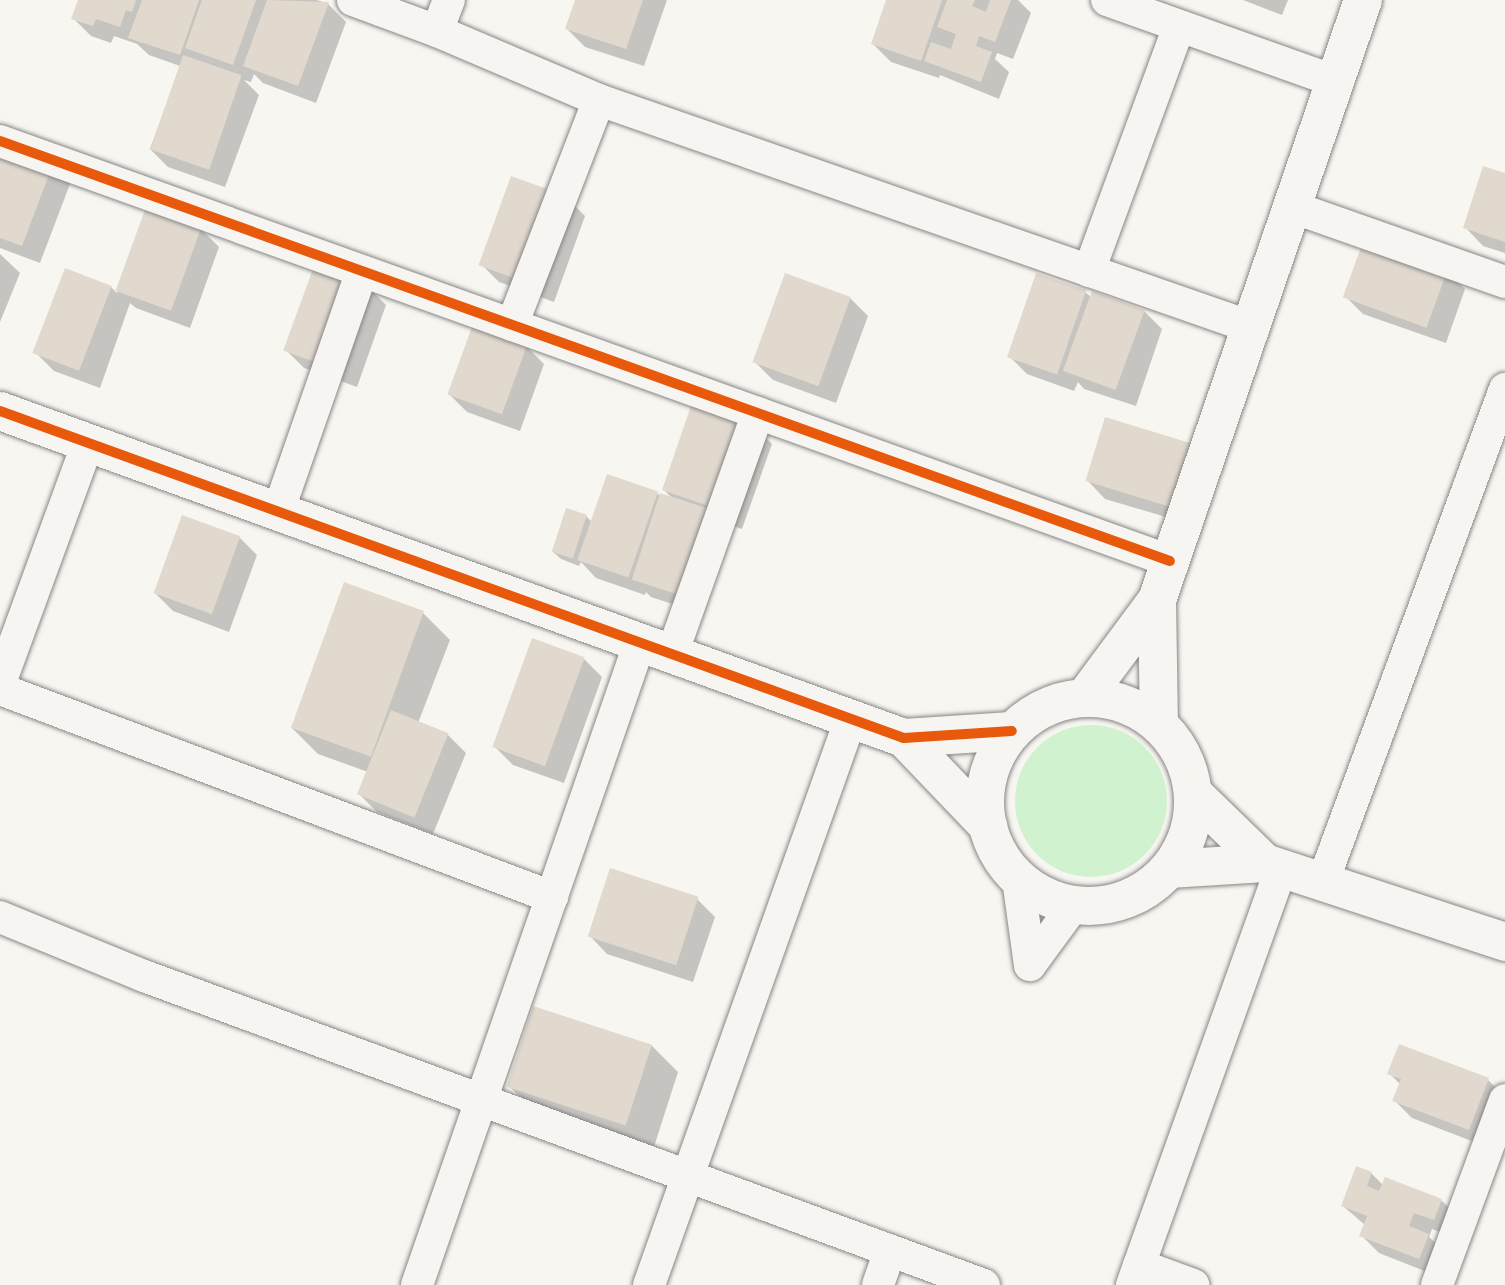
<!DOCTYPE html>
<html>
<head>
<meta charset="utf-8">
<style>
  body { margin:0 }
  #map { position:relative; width:1505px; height:1285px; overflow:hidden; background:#f8f6f0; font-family:Sriracha,sans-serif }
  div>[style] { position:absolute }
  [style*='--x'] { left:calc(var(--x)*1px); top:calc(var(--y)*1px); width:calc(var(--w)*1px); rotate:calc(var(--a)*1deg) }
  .green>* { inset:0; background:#d1f2cf }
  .round { border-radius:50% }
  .shadow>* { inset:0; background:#0003 }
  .building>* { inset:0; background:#e1d9ce; transform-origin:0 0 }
  .roads { filter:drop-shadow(0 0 2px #878688) drop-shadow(0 0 2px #878688) }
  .minor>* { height:32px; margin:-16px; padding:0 16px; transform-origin:16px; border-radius:16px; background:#f6f5f1 }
  .tertiary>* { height:38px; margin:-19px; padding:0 19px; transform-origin:19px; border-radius:19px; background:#f6f5f1 }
  .tertiary>.ring { margin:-19px; padding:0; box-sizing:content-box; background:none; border:38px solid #f6f5f1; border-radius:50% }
  .cycleway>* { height:10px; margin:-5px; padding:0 5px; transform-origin:5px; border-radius:5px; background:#e8590c }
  span { translate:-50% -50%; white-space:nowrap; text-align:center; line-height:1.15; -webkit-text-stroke:6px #fbf7ec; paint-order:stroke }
</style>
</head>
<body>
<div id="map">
  <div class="green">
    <div class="round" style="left:1015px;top:725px;width:152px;height:152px"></div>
  </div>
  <div class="shadow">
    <div style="clip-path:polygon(80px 0,317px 0,328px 4px,346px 22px,316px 103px,263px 83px,254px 74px,251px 82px,244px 80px,259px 95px,225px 187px,168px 167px,150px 149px,180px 66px,149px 55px,137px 44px,114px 36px,111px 43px,91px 36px,73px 18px)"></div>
    <div style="clip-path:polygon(577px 0,667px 0,644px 66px,585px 47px,567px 29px)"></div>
    <div style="clip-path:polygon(888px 0,1018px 0,1031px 13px,1013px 59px,997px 53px,995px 59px,1009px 72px,999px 99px,940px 75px,939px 78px,891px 62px,873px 44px)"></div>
    <div style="clip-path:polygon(1243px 0,1288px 0,1282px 15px)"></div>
    <div style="clip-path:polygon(0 146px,52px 166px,70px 184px,40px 263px,0 248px)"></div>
    <div style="clip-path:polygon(1505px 175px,1505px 253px,1483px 246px,1465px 227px)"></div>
    <div style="clip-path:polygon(567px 198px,585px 216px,554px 302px,499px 282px,481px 264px)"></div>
    <div style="clip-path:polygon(147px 209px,201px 229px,219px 247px,190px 328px,136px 308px,130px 303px,100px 388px,54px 371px,36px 353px,111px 287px,117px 293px)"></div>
    <div style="clip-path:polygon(0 254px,20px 273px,0 322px)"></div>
    <div style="clip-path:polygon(1447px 271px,1465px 289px,1446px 343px,1363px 314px,1345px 296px)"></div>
    <div style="clip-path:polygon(1037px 275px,1085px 292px,1091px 297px,1144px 311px,1162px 329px,1136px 406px,1084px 389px,1078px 382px,1074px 391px,1027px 374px,1009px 356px)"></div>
    <div style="clip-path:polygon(368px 287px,386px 305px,357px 387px,304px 368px,286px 350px)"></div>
    <div style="clip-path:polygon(850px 298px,868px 316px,836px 403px,773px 380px,755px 362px)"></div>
    <div style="clip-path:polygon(526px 346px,544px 364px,520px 431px,467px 412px,449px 394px)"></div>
    <div style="clip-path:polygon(1106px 419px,1193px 525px,1105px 499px,1087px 480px)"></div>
    <div style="clip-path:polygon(754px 426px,772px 444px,742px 529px,722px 522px,703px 614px,651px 597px,646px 592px,645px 595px,596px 578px,581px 562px,579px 566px,561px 559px,552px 551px,586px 516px,592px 522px,657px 494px,673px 499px,663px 489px)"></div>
    <div style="clip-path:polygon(239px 537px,257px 555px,229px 632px,173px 611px,155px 593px)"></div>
    <div style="clip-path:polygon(423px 613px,450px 640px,418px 723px,448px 735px,466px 753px,433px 834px,377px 812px,359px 794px,368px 772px,318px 754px,291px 727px)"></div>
    <div style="clip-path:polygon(584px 659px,602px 677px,564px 783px,513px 765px,495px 747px)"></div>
    <div style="clip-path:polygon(697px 899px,715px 917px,693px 982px,607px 954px,589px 935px)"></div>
    <div style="clip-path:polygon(651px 1045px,678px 1072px,653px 1150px,536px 1113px,509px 1086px)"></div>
    <div style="clip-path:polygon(1389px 1073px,1488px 1080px,1505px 1097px,1487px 1147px,1412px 1118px,1394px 1100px,1400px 1084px)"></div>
    <div style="clip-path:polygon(1371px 1173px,1383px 1185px,1441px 1200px,1460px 1218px,1453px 1237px,1432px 1229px,1429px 1237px,1446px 1253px,1437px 1276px,1379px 1253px,1361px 1235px,1365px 1225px,1343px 1206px)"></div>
  </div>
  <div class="building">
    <div style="clip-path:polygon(78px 0,136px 0,132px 12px,126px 10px,120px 27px,96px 19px,93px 26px,71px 19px)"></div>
    <div style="clip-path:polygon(142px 0,199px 0,180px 55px,128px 38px)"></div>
    <div style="clip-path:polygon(202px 0,256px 0,233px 65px,185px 48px)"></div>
    <div style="clip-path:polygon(267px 0,329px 2px,298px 86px,243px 66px)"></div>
    <div style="clip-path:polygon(575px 0,643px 0,626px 49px,565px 29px)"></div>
    <div style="clip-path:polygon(886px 0,942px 0,921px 61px,871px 44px)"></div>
    <div style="clip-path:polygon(947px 0,975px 0,972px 6px,986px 12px,990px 0,1011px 0,995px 42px,979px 36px,976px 46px,992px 52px,981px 82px,924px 61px,931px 42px,951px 49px,956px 34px,937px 27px)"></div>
    <div style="left:183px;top:55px;width:62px;height:100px;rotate:19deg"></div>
    <div style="clip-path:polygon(0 144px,53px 164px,22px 246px,0 238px)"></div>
    <div style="clip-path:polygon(1483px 166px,1505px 173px,1505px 242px,1463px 228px)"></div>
    <div style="left:511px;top:176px;width:61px;height:95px;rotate:20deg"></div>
    <div style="left:146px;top:207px;width:59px;height:89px;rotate:20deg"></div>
    <div style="left:1364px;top:239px;width:89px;height:62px;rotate:20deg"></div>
    <div style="left:314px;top:266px;width:59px;height:90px;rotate:20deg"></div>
    <div style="left:65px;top:268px;width:50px;height:91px;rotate:21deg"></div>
    <div style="left:785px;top:273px;width:70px;height:95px;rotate:20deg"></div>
    <div style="left:1036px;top:273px;width:53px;height:89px;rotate:19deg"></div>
    <div style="left:1092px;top:291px;width:56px;height:85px;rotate:20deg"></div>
    <div style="left:473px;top:324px;width:58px;height:75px;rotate:20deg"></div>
    <div style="left:692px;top:403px;width:67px;height:92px;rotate:19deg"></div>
    <div style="left:1105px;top:417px;width:94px;height:67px;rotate:17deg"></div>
    <div style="left:607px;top:474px;width:54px;height:91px;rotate:19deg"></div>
    <div style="left:660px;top:493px;width:57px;height:91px;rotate:18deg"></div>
    <div style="left:566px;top:508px;width:22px;height:46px;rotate:18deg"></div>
    <div style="left:182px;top:515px;width:62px;height:83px;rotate:20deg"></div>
    <div style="left:344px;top:582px;width:85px;height:155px;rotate:20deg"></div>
    <div style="left:532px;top:638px;width:56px;height:116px;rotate:20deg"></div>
    <div style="left:391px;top:710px;width:62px;height:91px;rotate:22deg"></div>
    <div style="left:610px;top:868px;width:93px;height:72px;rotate:18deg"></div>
    <div style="left:533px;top:1006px;width:125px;height:85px;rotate:18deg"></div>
    <div style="clip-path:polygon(1399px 1044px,1489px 1078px,1469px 1130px,1392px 1101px,1401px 1079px,1387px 1074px)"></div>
    <div style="clip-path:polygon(1356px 1166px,1372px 1172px,1367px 1186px,1379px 1191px,1385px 1177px,1442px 1199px,1434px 1220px,1414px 1213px,1409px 1226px,1429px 1234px,1419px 1259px,1359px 1236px,1367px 1216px,1341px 1206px)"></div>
  </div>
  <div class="roads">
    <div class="minor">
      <div style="--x:353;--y:0;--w:90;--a:20.3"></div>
      <div style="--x:437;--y:31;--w:176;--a:23.1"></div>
      <div style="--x:599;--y:100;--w:690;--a:19.2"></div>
      <div style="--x:1107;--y:0;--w:242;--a:19.6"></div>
      <div style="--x:437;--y:31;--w:33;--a:-69"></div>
      <div style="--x:0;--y:141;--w:1243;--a:19.75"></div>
      <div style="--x:1292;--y:207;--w:226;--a:19.4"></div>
      <div style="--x:1089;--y:271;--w:261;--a:-69.8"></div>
      <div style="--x:512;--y:325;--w:241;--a:-68.9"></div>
      <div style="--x:278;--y:512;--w:255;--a:-70.8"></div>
      <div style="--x:672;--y:654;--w:256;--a:-70.4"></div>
      <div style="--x:0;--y:683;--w:257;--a:-69.9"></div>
      <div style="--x:0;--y:689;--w:590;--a:20.65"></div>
      <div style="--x:1018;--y:879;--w:87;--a:82.1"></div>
      <div style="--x:1322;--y:884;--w:528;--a:-69.71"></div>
      <div style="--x:0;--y:917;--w:156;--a:22.3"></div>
      <div style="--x:144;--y:976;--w:895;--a:20.2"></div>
      <div style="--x:1030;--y:965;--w:74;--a:-53.7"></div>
      <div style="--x:1139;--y:1265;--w:58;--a:20.3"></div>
      <div style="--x:417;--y:1285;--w:681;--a:-70.87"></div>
      <div style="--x:649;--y:1285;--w:602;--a:-70.39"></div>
      <div style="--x:878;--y:1285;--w:36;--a:-71"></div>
      <div style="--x:1132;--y:1285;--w:442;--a:-70.3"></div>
      <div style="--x:1437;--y:1285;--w:197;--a:-69.8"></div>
    </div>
    <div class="tertiary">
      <div style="--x:0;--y:411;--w:961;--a:19.89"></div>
      <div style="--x:904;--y:738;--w:108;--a:-3.7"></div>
      <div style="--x:1157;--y:600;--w:123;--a:89.1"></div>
      <div style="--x:1085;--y:697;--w:121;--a:-53.4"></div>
      <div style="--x:1157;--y:600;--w:634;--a:-71.05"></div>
      <div class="ring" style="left:985px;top:698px;width:170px;height:170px"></div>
      <div style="--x:904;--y:738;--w:122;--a:46.3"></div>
      <div style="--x:1194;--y:794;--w:99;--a:44.2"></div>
      <div style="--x:1265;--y:863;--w:253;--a:18.2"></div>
      <div style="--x:1169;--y:869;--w:96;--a:-3.6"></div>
    </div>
  </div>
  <div class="cycleway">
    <div style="--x:0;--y:141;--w:1243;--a:19.75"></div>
    <div style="--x:0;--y:411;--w:961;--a:19.89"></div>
    <div style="--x:904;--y:738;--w:108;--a:-3.7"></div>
  </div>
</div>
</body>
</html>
